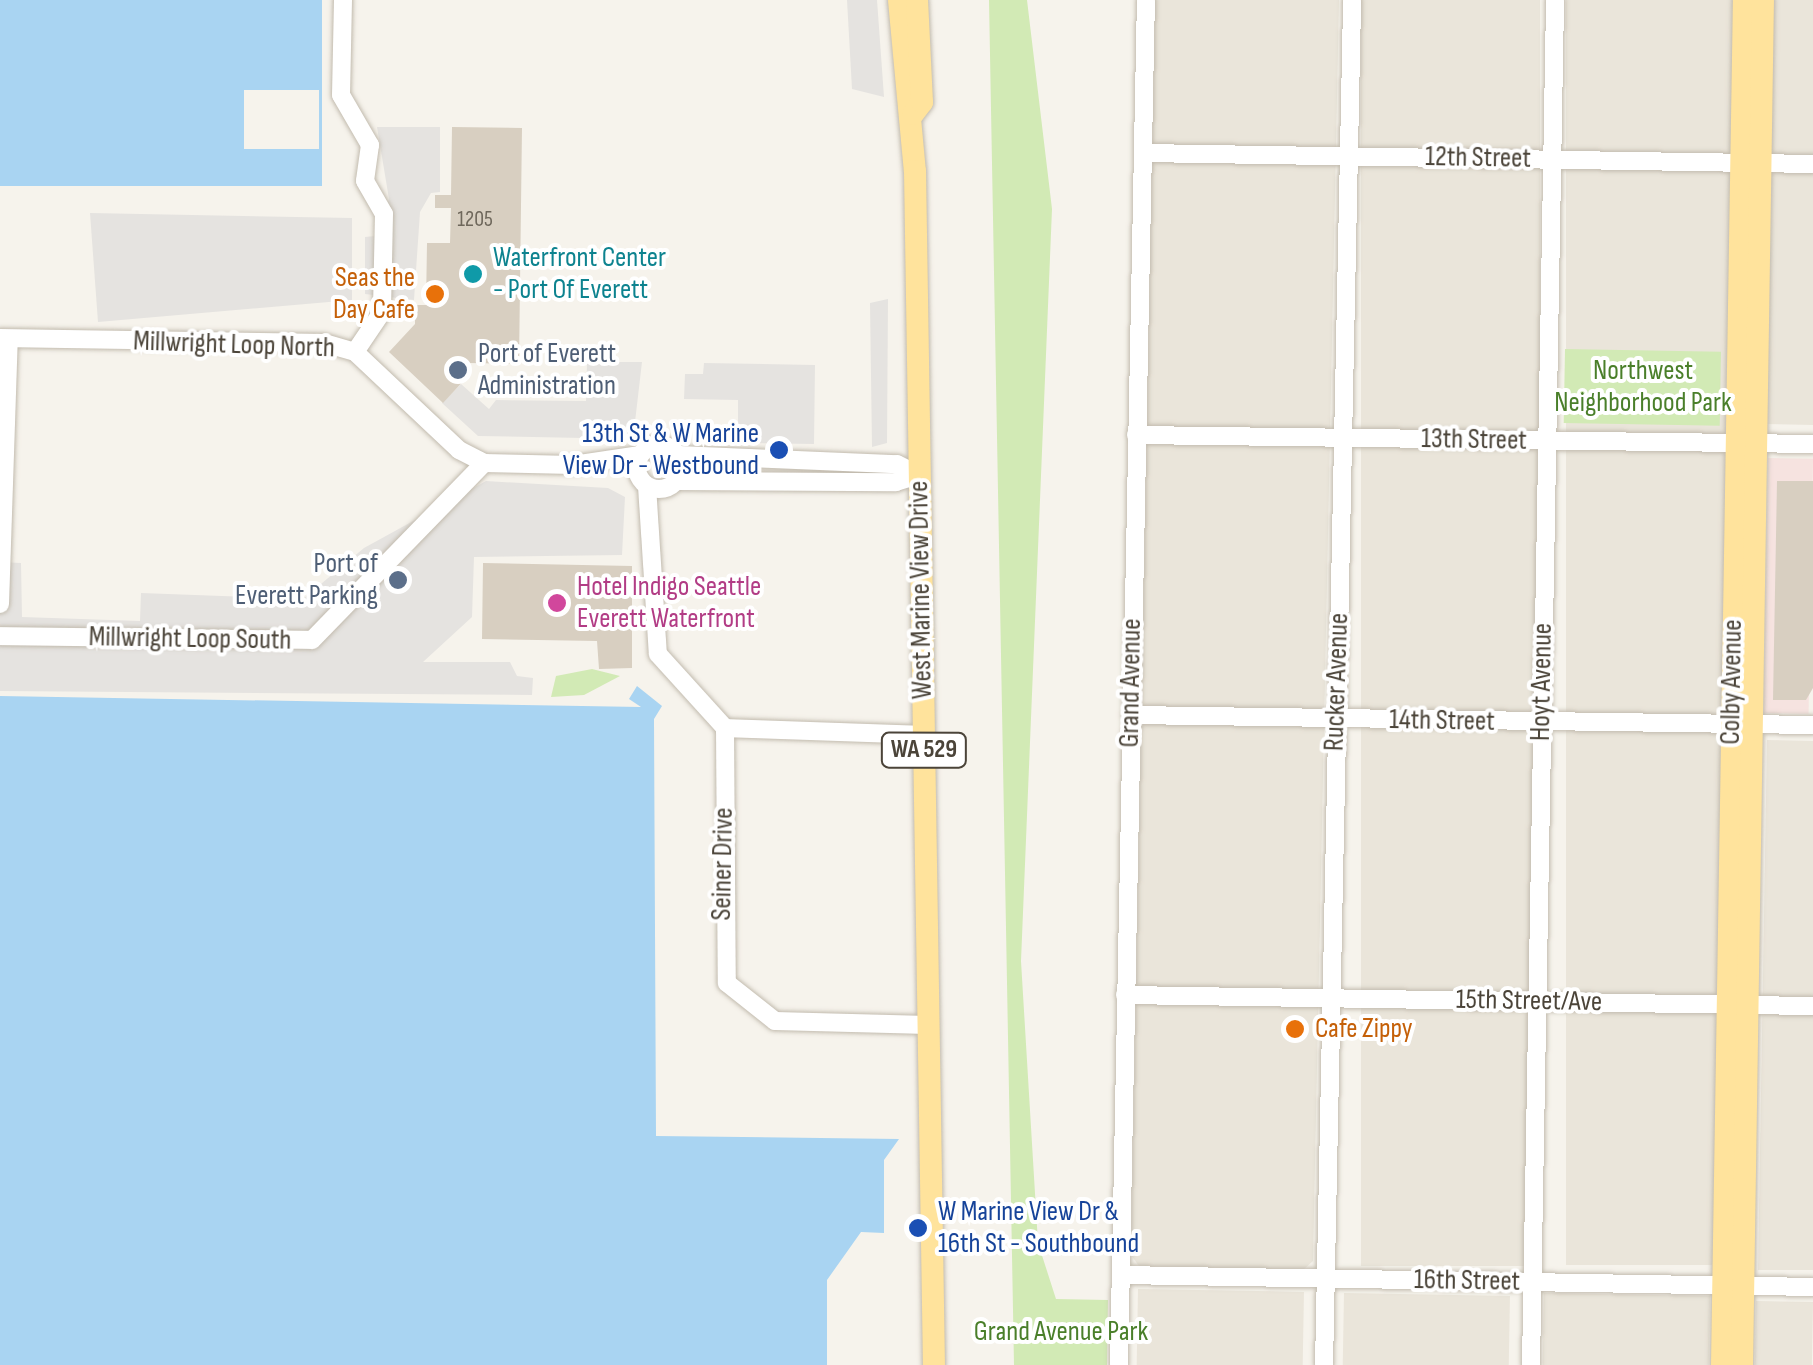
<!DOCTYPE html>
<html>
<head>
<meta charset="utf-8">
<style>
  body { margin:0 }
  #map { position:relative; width:1813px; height:1365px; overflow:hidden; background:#f6f3ec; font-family:"Sofia Sans Condensed",sans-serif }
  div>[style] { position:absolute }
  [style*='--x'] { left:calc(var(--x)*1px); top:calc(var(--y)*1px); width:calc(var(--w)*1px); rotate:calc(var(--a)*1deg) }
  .residential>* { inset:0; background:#eae5da; transform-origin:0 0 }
  .medical>* { inset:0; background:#f6e3e0; transform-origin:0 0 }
  .green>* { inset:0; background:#d2eab5; transform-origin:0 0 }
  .parking>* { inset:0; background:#e5e3e0 }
  .water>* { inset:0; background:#a9d4f2; transform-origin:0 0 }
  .pier>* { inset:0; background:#f6f3ec; transform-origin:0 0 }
  .building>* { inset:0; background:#d8cfc1 }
  .roads { filter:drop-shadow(0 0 2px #c2bbae) drop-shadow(0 0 2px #c2bbae) }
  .minor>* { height:18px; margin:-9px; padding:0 9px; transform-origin:9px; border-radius:9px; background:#fff }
  .minor>.ring { margin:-9px; padding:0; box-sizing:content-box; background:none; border:18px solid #fff; border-radius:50% }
  .major>* { height:22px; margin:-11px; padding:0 11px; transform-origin:11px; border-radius:11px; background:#ffe39c }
  .dots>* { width:28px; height:28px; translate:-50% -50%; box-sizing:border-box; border:5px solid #fff; border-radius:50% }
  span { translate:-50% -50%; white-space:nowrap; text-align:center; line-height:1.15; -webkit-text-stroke:8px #fff; paint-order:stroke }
  .number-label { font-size:22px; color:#6e675b }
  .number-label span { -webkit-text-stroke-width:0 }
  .shield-label span { padding:2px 8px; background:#fff; border:2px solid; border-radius:8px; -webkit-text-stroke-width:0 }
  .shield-label { font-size:25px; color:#4b4439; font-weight:700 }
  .street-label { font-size:28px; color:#4b4439 }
  .culture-label { font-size:28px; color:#0d838f }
  .left { translate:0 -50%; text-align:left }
  .food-label { font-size:28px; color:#c56008 }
  .right { translate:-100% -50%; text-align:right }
  .service-label { font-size:28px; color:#4e5e75 }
  .park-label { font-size:28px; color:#4a7f2a }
  .transit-label { font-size:28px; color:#164399 }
  .hotel-label { font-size:28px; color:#b23c85 }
</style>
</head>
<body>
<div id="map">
  <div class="residential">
    <div style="clip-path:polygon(1155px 0,1339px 0,1313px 1261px,1303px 1270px,1139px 1266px,1131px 1255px)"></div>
    <div style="left:1361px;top:0;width:179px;height:1266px"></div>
    <div style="left:1566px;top:0;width:169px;height:1265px"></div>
    <div style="clip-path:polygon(1772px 0,1813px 0,1813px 425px,1765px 424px)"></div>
    <div style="clip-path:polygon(1767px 740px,1813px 741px,1813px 1270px,1758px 1270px)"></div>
    <div style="left:1138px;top:1289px;width:166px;height:76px;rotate:1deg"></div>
    <div style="left:1344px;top:1293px;width:166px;height:72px;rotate:1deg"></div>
    <div style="left:1544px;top:1293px;width:166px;height:72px;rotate:1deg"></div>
    <div style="left:1756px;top:1301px;width:57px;height:64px;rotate:1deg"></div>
  </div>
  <div class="medical">
    <div style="left:1768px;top:458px;width:45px;height:255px;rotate:1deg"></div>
  </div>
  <div class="green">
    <div style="clip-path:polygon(989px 0,1027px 0,1052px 209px,1021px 961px,1038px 1243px,1056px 1299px,1108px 1300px,1107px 1365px,1014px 1365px)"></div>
    <div style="left:1565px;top:349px;width:156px;height:74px;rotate:1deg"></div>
    <div style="clip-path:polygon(592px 669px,620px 676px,584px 695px,551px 697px,556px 676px)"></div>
  </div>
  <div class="parking">
    <div style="clip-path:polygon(847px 0,877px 0,884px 97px,852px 89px)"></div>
    <div style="clip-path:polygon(377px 127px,440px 127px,440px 192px,431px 193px,420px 212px,414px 300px,365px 294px,365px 237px,375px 236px,389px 199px)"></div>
    <div style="clip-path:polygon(90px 213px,352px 218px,352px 300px,98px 322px)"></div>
    <div style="clip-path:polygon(888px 299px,887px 443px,872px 447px,870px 303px)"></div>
    <div style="clip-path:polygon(587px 362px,642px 362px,633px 439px,478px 436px,442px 403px,461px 384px,489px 409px,496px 400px,586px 401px)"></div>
    <div style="clip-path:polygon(704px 363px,815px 365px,814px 444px,738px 443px,738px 400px,684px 399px,685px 374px,703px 374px)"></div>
    <div style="clip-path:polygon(486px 481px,608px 488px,625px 497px,622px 555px,474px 557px,472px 617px,423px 662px,510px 662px,517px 676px,533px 678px,532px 695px,0 691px,0 562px,21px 563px,22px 617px,140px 621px,141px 593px,303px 599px,364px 548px)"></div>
  </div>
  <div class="water">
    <div style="left:0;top:0;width:322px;height:186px"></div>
    <div style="clip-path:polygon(637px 686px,662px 706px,654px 719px,656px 1136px,899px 1139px,884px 1160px,884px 1233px,861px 1232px,827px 1280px,827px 1365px,0 1365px,0 696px,641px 707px,629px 699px)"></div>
  </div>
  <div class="pier">
    <div style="left:244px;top:90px;width:75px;height:59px"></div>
  </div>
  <div class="building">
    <div style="clip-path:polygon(452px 127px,522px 128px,519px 364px,469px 363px,468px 376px,443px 403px,389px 352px,415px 324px,415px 305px,426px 305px,427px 243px,450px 243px,451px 208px,435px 208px,435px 195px,451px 195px)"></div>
    <div style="clip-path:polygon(1777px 481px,1813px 481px,1813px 688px,1806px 700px,1773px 700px)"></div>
    <div style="clip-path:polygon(483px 563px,632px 566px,632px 668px,599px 669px,597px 641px,482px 639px)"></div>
  </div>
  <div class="roads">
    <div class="minor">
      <div style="--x:343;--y:0;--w:95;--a:91.2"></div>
      <div style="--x:341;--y:95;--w:58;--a:59.9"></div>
      <div style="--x:370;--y:145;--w:36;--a:98"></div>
      <div style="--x:365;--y:181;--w:38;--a:60"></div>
      <div style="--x:384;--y:214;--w:98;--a:91.2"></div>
      <div style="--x:382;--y:312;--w:48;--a:124"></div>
      <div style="--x:1143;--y:153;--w:670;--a:0.94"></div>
      <div style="--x:0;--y:338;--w:324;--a:0.9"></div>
      <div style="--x:324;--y:343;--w:32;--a:16"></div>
      <div style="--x:355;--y:352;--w:143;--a:43.3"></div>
      <div style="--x:459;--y:450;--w:28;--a:27"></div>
      <div style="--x:484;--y:463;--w:89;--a:1.3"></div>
      <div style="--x:573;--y:465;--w:68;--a:-8.5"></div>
      <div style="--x:1136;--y:435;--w:677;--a:0.76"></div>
      <div class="ring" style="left:637px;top:445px;width:26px;height:26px"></div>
      <div style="--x:678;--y:455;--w:219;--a:2.4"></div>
      <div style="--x:897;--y:464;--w:25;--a:27"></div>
      <div style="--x:677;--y:481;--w:219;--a:0.3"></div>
      <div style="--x:896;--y:482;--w:24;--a:-17"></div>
      <div style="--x:647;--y:486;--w:168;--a:86.3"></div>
      <div style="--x:658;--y:654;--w:100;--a:47.8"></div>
      <div style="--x:725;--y:728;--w:255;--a:89.6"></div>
      <div style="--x:727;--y:983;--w:61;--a:38.4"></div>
      <div style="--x:775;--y:1021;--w:153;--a:1.5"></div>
      <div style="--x:0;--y:604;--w:265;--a:-88.1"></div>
      <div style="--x:0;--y:636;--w:312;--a:0.7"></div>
      <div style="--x:312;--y:640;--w:247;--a:-45.8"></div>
      <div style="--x:1131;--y:715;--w:682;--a:0.84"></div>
      <div style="--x:725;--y:728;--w:199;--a:2"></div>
      <div style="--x:1125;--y:995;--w:688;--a:0.92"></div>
      <div style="--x:1121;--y:1275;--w:692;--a:0.99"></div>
      <div style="--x:1119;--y:1365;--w:1365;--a:-88.87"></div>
      <div style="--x:1324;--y:1365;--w:1365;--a:-88.82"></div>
      <div style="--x:1531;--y:1365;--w:1365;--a:-88.99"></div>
    </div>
    <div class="major">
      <div style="--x:899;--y:0;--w:172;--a:84.7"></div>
      <div style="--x:915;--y:171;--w:1194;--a:89.09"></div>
      <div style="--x:913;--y:114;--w:15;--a:-53"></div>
      <div style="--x:922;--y:102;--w:102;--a:-92.8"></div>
      <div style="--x:1722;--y:1365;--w:1365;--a:-89.08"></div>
      <div style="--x:1742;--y:1365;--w:1365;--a:-89.12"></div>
    </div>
  </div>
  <div class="dots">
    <div style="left:473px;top:274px;background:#0f9aa8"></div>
    <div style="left:435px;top:294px;background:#e8710a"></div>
    <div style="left:458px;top:370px;background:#5c6f8a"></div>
    <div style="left:779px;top:450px;background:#1a4fb4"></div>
    <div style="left:398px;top:580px;background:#5c6f8a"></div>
    <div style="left:557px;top:603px;background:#d1479c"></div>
    <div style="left:1295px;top:1029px;background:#e8710a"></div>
    <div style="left:918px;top:1228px;background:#1a4fb4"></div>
  </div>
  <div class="number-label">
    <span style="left:475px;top:220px">1205</span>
  </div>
  <div class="shield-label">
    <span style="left:924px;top:750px">WA 529</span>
  </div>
  <div class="street-label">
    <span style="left:1478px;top:158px;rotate:1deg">12th Street</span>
    <span style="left:234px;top:345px;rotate:2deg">Millwright Loop North</span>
    <span style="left:1474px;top:440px;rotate:1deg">13th Street</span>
    <span style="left:921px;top:590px;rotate:-91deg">West Marine View Drive</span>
    <span style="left:190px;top:639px;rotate:1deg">Millwright Loop South</span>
    <span style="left:1337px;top:682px;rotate:-88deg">Rucker Avenue</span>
    <span style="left:1542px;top:682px;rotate:-89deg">Hoyt Avenue</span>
    <span style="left:1732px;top:682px;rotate:-89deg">Colby Avenue</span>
    <span style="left:1131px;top:683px;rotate:-89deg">Grand Avenue</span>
    <span style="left:1442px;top:721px;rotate:1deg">14th Street</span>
    <span style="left:723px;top:864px;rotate:-89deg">Seiner Drive</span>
    <span style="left:1529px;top:1001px;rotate:1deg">15th Street/Ave</span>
    <span style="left:1467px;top:1281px;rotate:1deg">16th Street</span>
  </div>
  <div class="culture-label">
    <span class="left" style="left:493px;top:274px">Waterfront Center<br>- Port Of Everett</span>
  </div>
  <div class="food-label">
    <span class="right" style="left:415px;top:294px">Seas the<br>Day Cafe</span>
    <span class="left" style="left:1315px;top:1029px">Cafe Zippy</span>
  </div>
  <div class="service-label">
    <span class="left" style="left:478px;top:370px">Port of Everett<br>Administration</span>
    <span class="right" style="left:378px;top:580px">Port of<br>Everett Parking</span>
  </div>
  <div class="park-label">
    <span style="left:1643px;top:387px">Northwest<br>Neighborhood Park</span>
    <span style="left:1061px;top:1332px">Grand Avenue Park</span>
  </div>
  <div class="transit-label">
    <span class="right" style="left:759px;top:450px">13th St &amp; W Marine<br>View Dr - Westbound</span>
    <span class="left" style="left:938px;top:1228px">W Marine View Dr &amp;<br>16th St - Southbound</span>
  </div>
  <div class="hotel-label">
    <span class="left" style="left:577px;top:603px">Hotel Indigo Seattle<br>Everett Waterfront</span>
  </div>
</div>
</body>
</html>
